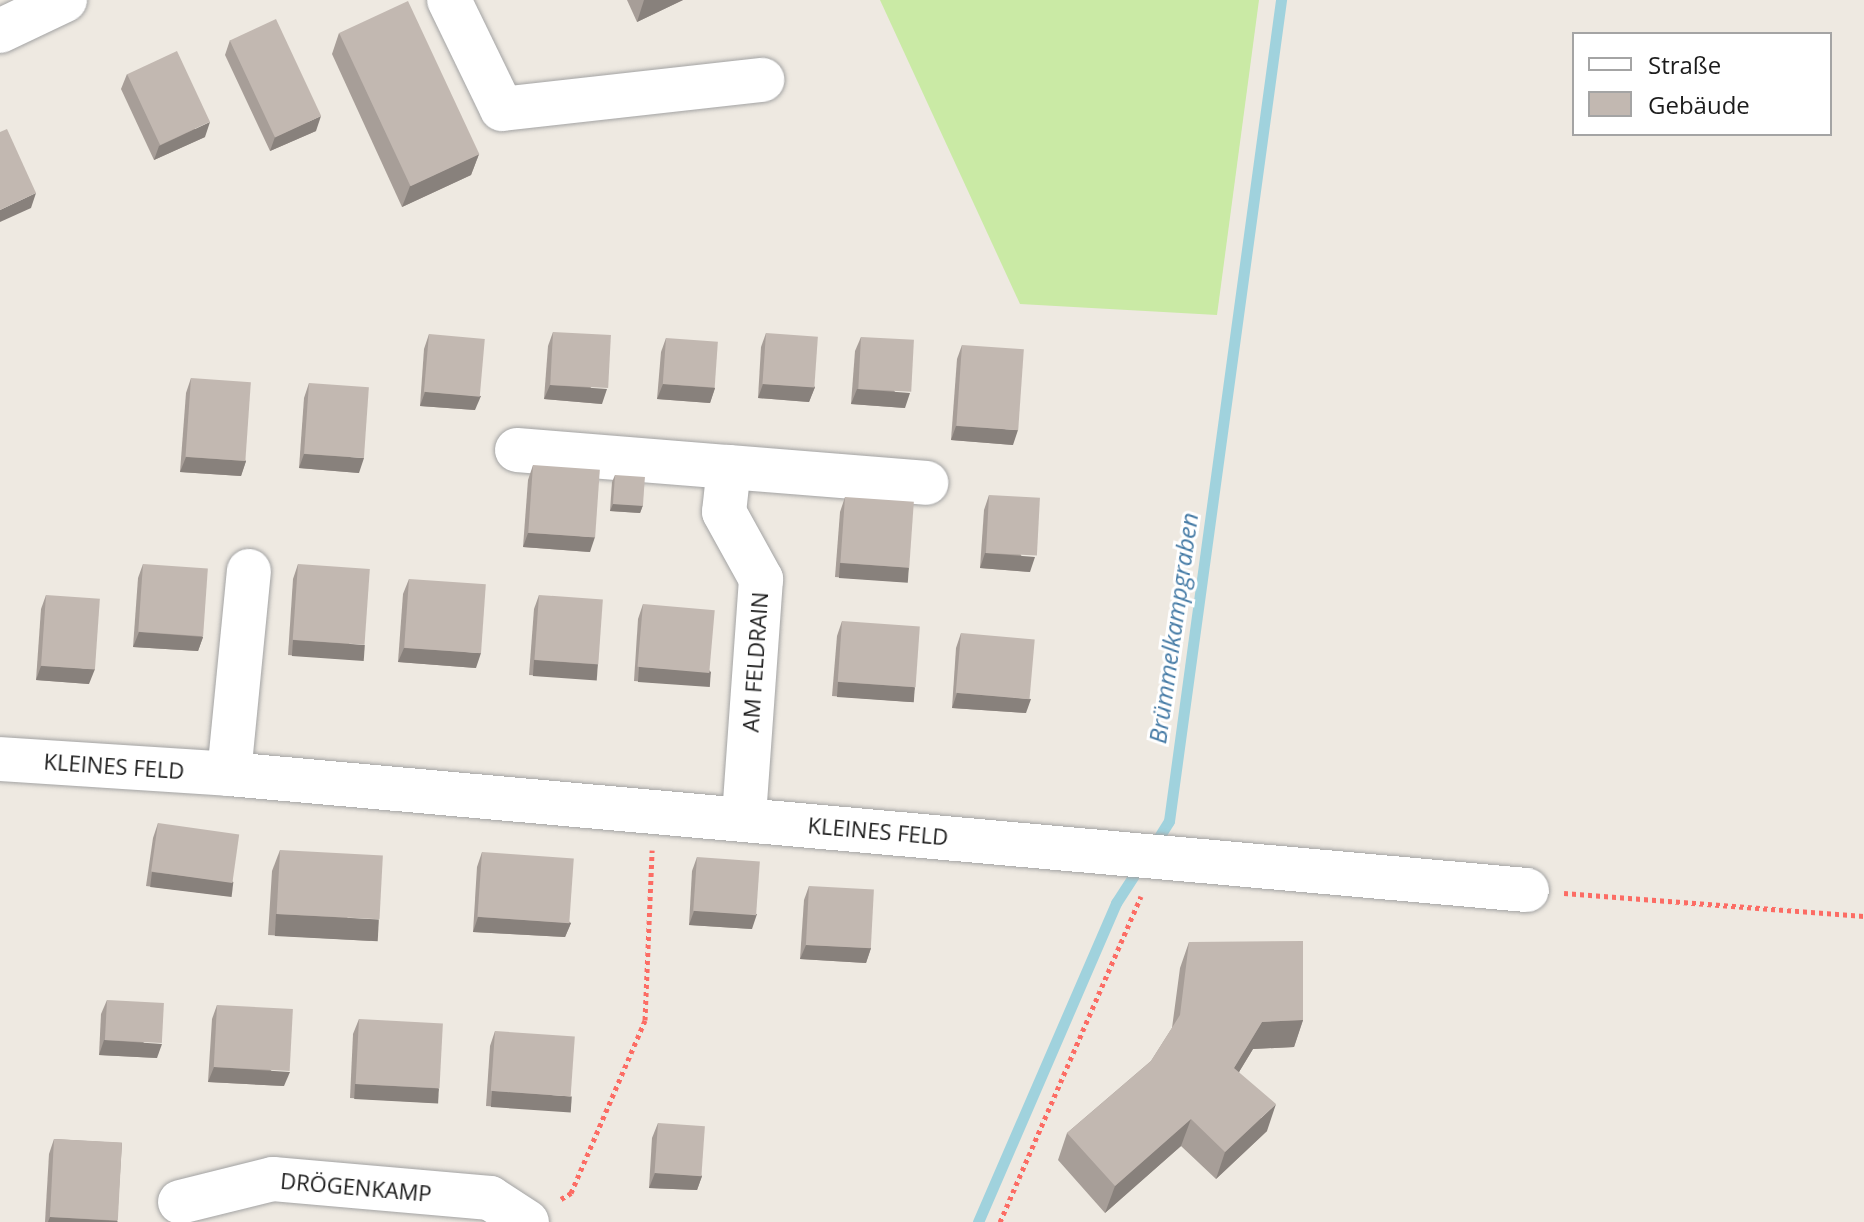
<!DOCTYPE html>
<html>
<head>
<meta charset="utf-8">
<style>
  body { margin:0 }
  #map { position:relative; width:1864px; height:1222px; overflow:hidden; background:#eee9e1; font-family:"Open Sans",sans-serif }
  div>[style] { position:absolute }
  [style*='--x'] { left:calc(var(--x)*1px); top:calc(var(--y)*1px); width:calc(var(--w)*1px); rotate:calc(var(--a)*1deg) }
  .grass>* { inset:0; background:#caeaa5 }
  .stream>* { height:11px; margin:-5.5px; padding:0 5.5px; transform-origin:5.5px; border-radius:5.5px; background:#a0d2dd }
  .path>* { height:5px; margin-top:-2.5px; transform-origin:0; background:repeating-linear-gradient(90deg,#fc6c64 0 4px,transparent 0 8px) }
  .roads { filter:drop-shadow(0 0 2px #a3a3a3) drop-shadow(0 0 2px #a3a3a3) }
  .minor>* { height:44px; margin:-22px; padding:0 22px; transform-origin:22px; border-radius:22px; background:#fff }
  .wall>* { inset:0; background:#a79e98 }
  .shaded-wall>* { inset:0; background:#88817c; transform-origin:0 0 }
  .building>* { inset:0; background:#c2b8b1; transform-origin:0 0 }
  span { translate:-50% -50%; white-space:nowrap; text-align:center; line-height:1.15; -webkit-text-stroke:6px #fff; paint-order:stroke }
  .street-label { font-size:22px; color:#1c1c1c }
  .water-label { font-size:24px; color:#447aa5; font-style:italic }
  .legend { position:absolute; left:1572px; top:32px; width:260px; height:104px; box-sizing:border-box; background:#fff; border:2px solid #a4a4a4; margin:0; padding:10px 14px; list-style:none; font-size:24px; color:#1c1c1c }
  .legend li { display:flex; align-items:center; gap:16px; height:40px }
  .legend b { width:40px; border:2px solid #a4a4a4 }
</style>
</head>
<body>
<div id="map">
  <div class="grass">
    <div style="clip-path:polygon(880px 0,1259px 0,1217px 315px,1020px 304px)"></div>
  </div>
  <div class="stream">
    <div style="--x:1154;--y:845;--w:28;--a:-58"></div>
    <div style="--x:1169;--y:821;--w:829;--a:-82.23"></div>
    <div style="--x:978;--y:1222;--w:348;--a:-66.6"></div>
    <div style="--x:1116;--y:903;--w:44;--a:-57"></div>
  </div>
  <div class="path">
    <div style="--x:1564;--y:893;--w:301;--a:4.4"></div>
    <div style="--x:561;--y:1199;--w:12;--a:-31"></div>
    <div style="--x:571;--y:1193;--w:188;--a:-66.8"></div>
    <div style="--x:645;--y:1020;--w:170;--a:-87.6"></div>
    <div style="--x:1000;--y:1222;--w:355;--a:-66.6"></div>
  </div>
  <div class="roads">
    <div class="minor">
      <div style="--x:449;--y:0;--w:121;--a:64.1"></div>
      <div style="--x:502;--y:109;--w:262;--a:-6.4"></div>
      <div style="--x:0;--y:31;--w:72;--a:-25.5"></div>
      <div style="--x:517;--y:450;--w:213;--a:4.6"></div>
      <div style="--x:729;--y:467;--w:45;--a:96.3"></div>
      <div style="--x:724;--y:512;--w:77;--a:61.1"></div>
      <div style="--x:761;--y:579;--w:241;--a:94.1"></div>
      <div style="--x:729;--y:467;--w:198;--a:4.6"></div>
      <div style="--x:0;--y:759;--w:229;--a:3.7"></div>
      <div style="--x:229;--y:774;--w:1303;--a:5.11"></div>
      <div style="--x:229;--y:774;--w:204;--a:-84.4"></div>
      <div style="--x:180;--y:1202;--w:96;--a:-13.9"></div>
      <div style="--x:273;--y:1179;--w:218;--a:5"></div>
      <div style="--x:490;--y:1198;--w:44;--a:33"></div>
    </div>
  </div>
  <div class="wall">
    <div style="clip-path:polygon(627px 0,683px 0,637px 22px)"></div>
    <div style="clip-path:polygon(339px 33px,479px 154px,471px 175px,402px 207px,332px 54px)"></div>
    <div style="clip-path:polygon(230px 40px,316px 131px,270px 151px,225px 55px)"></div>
    <div style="clip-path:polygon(127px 74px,205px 137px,154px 160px,121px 89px)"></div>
    <div style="clip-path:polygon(553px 332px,602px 404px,544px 399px,548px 346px)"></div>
    <div style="clip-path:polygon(766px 333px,815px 387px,809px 402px,758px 398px,761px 347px)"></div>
    <div style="clip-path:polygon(429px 334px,475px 410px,420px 406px,424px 349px)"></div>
    <div style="clip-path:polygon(861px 337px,905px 408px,851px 404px,855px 351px)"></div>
    <div style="clip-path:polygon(666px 338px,715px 388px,710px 403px,657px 399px,661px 352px)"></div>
    <div style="clip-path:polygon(962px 345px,1013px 445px,951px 440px,957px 359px)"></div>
    <div style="clip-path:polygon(191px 378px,246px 461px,241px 476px,180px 472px,186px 393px)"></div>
    <div style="clip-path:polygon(309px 383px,359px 473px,299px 468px,304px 398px)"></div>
    <div style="clip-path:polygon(533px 465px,590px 552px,523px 547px,528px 480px)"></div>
    <div style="clip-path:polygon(615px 475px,643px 505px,640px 513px,610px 511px,612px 482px)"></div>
    <div style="clip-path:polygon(989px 495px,1030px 572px,980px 568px,984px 510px)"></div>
    <div style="clip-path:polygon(845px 497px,909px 568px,904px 582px,835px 577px,840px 512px)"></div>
    <div style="clip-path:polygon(143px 564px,203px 637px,198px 651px,133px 647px,138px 578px)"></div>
    <div style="clip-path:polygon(298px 564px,360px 660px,288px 655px,293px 579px)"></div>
    <div style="clip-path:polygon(409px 579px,476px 668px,398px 662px,403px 594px)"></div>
    <div style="clip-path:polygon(46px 595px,89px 684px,36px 680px,41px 609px)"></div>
    <div style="clip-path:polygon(539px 595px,598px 664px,593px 679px,529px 675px,534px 609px)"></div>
    <div style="clip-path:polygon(643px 604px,711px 672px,706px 686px,634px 681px,638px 619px)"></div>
    <div style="clip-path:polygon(842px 621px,915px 688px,910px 702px,832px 696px,837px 636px)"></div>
    <div style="clip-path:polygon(961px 633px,1026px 713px,952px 708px,956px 648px)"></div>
    <div style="clip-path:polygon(158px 823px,233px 882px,228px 896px,146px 886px,153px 838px)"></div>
    <div style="clip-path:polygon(280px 850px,371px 941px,268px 935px,272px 871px)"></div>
    <div style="clip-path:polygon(482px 852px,571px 923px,565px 937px,473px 932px,477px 867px)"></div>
    <div style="clip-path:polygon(697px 857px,752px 929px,689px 925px,692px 871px)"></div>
    <div style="clip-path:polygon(809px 886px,871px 948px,866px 963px,800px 959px,804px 900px)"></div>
    <div style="clip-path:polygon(1189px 942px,1303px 1020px,1294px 1047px,1253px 1049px,1239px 1072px,1267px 1131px,1216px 1179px,1181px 1146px,1105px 1213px,1058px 1160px,1067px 1133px,1151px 1061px,1172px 1028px,1180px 968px)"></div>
    <div style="clip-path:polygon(107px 1000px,157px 1058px,99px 1055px,101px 1014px)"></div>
    <div style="clip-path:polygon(217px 1005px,284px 1086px,208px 1082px,212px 1019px)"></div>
    <div style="clip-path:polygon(359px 1019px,439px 1089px,434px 1103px,350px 1098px,353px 1034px)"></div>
    <div style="clip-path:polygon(495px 1031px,566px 1111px,486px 1106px,490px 1046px)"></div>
    <div style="clip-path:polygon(658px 1123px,702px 1176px,697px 1190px,649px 1188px,652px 1138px)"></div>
    <div style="clip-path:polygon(54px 1139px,122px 1143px,117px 1222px,45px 1222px,49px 1154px)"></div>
  </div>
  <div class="shaded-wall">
    <div style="clip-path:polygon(644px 0,683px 0,637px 22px)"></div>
    <div style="clip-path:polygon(321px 116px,316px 131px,270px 151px,275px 137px)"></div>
    <div style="clip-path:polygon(210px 122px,205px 137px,154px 160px,159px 146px)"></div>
    <div style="clip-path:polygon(479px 154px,471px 175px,402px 207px,410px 186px)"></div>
    <div style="clip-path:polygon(36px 193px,31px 208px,0 222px,0 210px)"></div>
    <div style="clip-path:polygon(663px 384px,715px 388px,710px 403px,657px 399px)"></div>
    <div style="clip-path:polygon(763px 384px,815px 387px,809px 402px,758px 398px)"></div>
    <div style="clip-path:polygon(550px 385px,607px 389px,602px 404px,544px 399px)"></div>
    <div style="clip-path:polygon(857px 389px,910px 393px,905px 408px,851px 404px)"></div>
    <div style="clip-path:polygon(425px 392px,481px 396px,475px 410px,420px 406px)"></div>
    <div style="clip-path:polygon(956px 426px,1018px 430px,1013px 445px,951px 440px)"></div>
    <div style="clip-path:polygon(304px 454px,364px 458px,359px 473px,299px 468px)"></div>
    <div style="clip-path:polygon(186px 457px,246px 461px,241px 476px,180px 472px)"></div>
    <div style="clip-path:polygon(613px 504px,643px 505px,640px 513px,610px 511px)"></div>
    <div style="clip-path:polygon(528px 533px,595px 537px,590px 552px,523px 547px)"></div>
    <div style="clip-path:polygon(985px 553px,1035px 557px,1030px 572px,980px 568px)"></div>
    <div style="left:840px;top:563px;width:69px;height:15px;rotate:4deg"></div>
    <div style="clip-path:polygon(139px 632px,203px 637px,198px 651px,133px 647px)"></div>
    <div style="left:293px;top:640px;width:72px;height:16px;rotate:4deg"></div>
    <div style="clip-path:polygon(404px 648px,481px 653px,476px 668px,398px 662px)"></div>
    <div style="left:534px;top:660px;width:64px;height:16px;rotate:4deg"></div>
    <div style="clip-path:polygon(41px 666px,95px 669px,89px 684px,36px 680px)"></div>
    <div style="left:639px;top:667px;width:72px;height:15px;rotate:4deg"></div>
    <div style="left:838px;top:682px;width:77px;height:15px;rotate:4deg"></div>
    <div style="clip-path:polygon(957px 693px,1031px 699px,1026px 713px,952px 708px)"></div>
    <div style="left:152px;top:872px;width:82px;height:15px;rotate:7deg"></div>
    <div style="clip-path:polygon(694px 911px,757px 914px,752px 929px,689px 925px)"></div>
    <div style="left:276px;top:914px;width:103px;height:22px;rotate:3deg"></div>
    <div style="clip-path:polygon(478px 917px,571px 923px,565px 937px,473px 932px)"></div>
    <div style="clip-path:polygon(806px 945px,871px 948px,866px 963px,800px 959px)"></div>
    <div style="clip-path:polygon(1303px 1020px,1294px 1047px,1253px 1049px,1225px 1095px,1234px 1068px,1262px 1022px)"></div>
    <div style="clip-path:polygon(104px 1040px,162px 1044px,157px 1058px,99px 1055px)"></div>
    <div style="clip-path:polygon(214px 1067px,290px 1072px,284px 1086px,208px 1082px)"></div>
    <div style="left:355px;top:1084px;width:84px;height:15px;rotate:3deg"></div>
    <div style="left:492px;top:1091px;width:80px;height:16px;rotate:4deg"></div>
    <div style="clip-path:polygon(1276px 1104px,1267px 1131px,1216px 1179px,1225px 1152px)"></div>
    <div style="clip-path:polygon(1191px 1119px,1181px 1146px,1105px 1213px,1115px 1186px)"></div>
    <div style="clip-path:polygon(655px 1173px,702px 1176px,697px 1190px,649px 1188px)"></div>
    <div style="clip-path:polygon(50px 1217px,118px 1221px,117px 1222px,48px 1222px)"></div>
  </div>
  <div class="building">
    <div style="left:408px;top:1px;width:169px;height:76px;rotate:65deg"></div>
    <div style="left:276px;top:19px;width:107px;height:51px;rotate:65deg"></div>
    <div style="left:177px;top:51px;width:78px;height:55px;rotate:65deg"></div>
    <div style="clip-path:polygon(7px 129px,36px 193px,0 210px,0 132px)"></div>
    <div style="left:553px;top:332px;width:58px;height:53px;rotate:3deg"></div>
    <div style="left:766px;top:333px;width:52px;height:51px;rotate:4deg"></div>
    <div style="left:429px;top:334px;width:56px;height:58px;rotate:5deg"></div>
    <div style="left:861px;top:337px;width:53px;height:52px;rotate:3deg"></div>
    <div style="left:666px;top:338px;width:52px;height:46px;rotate:4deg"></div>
    <div style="left:962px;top:345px;width:62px;height:81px;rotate:4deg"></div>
    <div style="left:191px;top:378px;width:60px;height:79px;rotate:4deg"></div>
    <div style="left:309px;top:383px;width:60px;height:71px;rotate:4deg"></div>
    <div style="left:533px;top:465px;width:67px;height:68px;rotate:4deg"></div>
    <div style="left:615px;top:475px;width:30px;height:29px;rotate:4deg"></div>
    <div style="left:989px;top:495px;width:51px;height:58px;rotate:3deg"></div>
    <div style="left:845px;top:497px;width:69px;height:66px;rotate:4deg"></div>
    <div style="left:143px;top:564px;width:65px;height:68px;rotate:4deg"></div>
    <div style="left:298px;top:564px;width:72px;height:76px;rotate:4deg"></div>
    <div style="left:409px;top:579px;width:77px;height:69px;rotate:4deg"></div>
    <div style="left:46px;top:595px;width:54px;height:71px;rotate:4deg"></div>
    <div style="left:539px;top:595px;width:64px;height:65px;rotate:4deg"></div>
    <div style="left:643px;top:604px;width:72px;height:63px;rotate:5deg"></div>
    <div style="left:842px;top:621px;width:78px;height:61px;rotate:4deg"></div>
    <div style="left:961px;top:633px;width:74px;height:60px;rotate:5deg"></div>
    <div style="left:158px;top:823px;width:82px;height:49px;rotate:8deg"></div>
    <div style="left:280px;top:850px;width:103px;height:64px;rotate:3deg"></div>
    <div style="left:482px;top:852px;width:92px;height:65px;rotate:4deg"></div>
    <div style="left:697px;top:857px;width:63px;height:54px;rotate:4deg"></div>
    <div style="left:809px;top:886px;width:65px;height:59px;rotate:3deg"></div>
    <div style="clip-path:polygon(1303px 941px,1303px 1020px,1262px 1022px,1234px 1068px,1276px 1104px,1225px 1152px,1191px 1119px,1115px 1186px,1067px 1133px,1151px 1061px,1180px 1015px,1189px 942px)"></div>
    <div style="left:107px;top:1000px;width:57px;height:40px;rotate:3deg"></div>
    <div style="left:217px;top:1005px;width:76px;height:62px;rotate:3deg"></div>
    <div style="left:359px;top:1019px;width:84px;height:65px;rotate:3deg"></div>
    <div style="left:495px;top:1031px;width:80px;height:60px;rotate:4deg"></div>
    <div style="left:658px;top:1123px;width:47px;height:50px;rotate:4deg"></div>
    <div style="left:54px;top:1139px;width:68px;height:78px;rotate:3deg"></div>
  </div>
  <div class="street-label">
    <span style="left:755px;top:662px;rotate:-86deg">AM FELDRAIN</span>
    <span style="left:114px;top:766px;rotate:4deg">KLEINES FELD</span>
    <span style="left:878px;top:831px;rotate:5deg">KLEINES FELD</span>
    <span style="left:356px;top:1187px;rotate:5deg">DRÖGENKAMP</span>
  </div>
  <div class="water-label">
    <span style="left:1173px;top:628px;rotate:-82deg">Brümmelkampgraben</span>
  </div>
  <ul class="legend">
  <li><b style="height:10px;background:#fff"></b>Straße</li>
  <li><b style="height:22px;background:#c2b8b1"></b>Gebäude</li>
  </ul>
</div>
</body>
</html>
